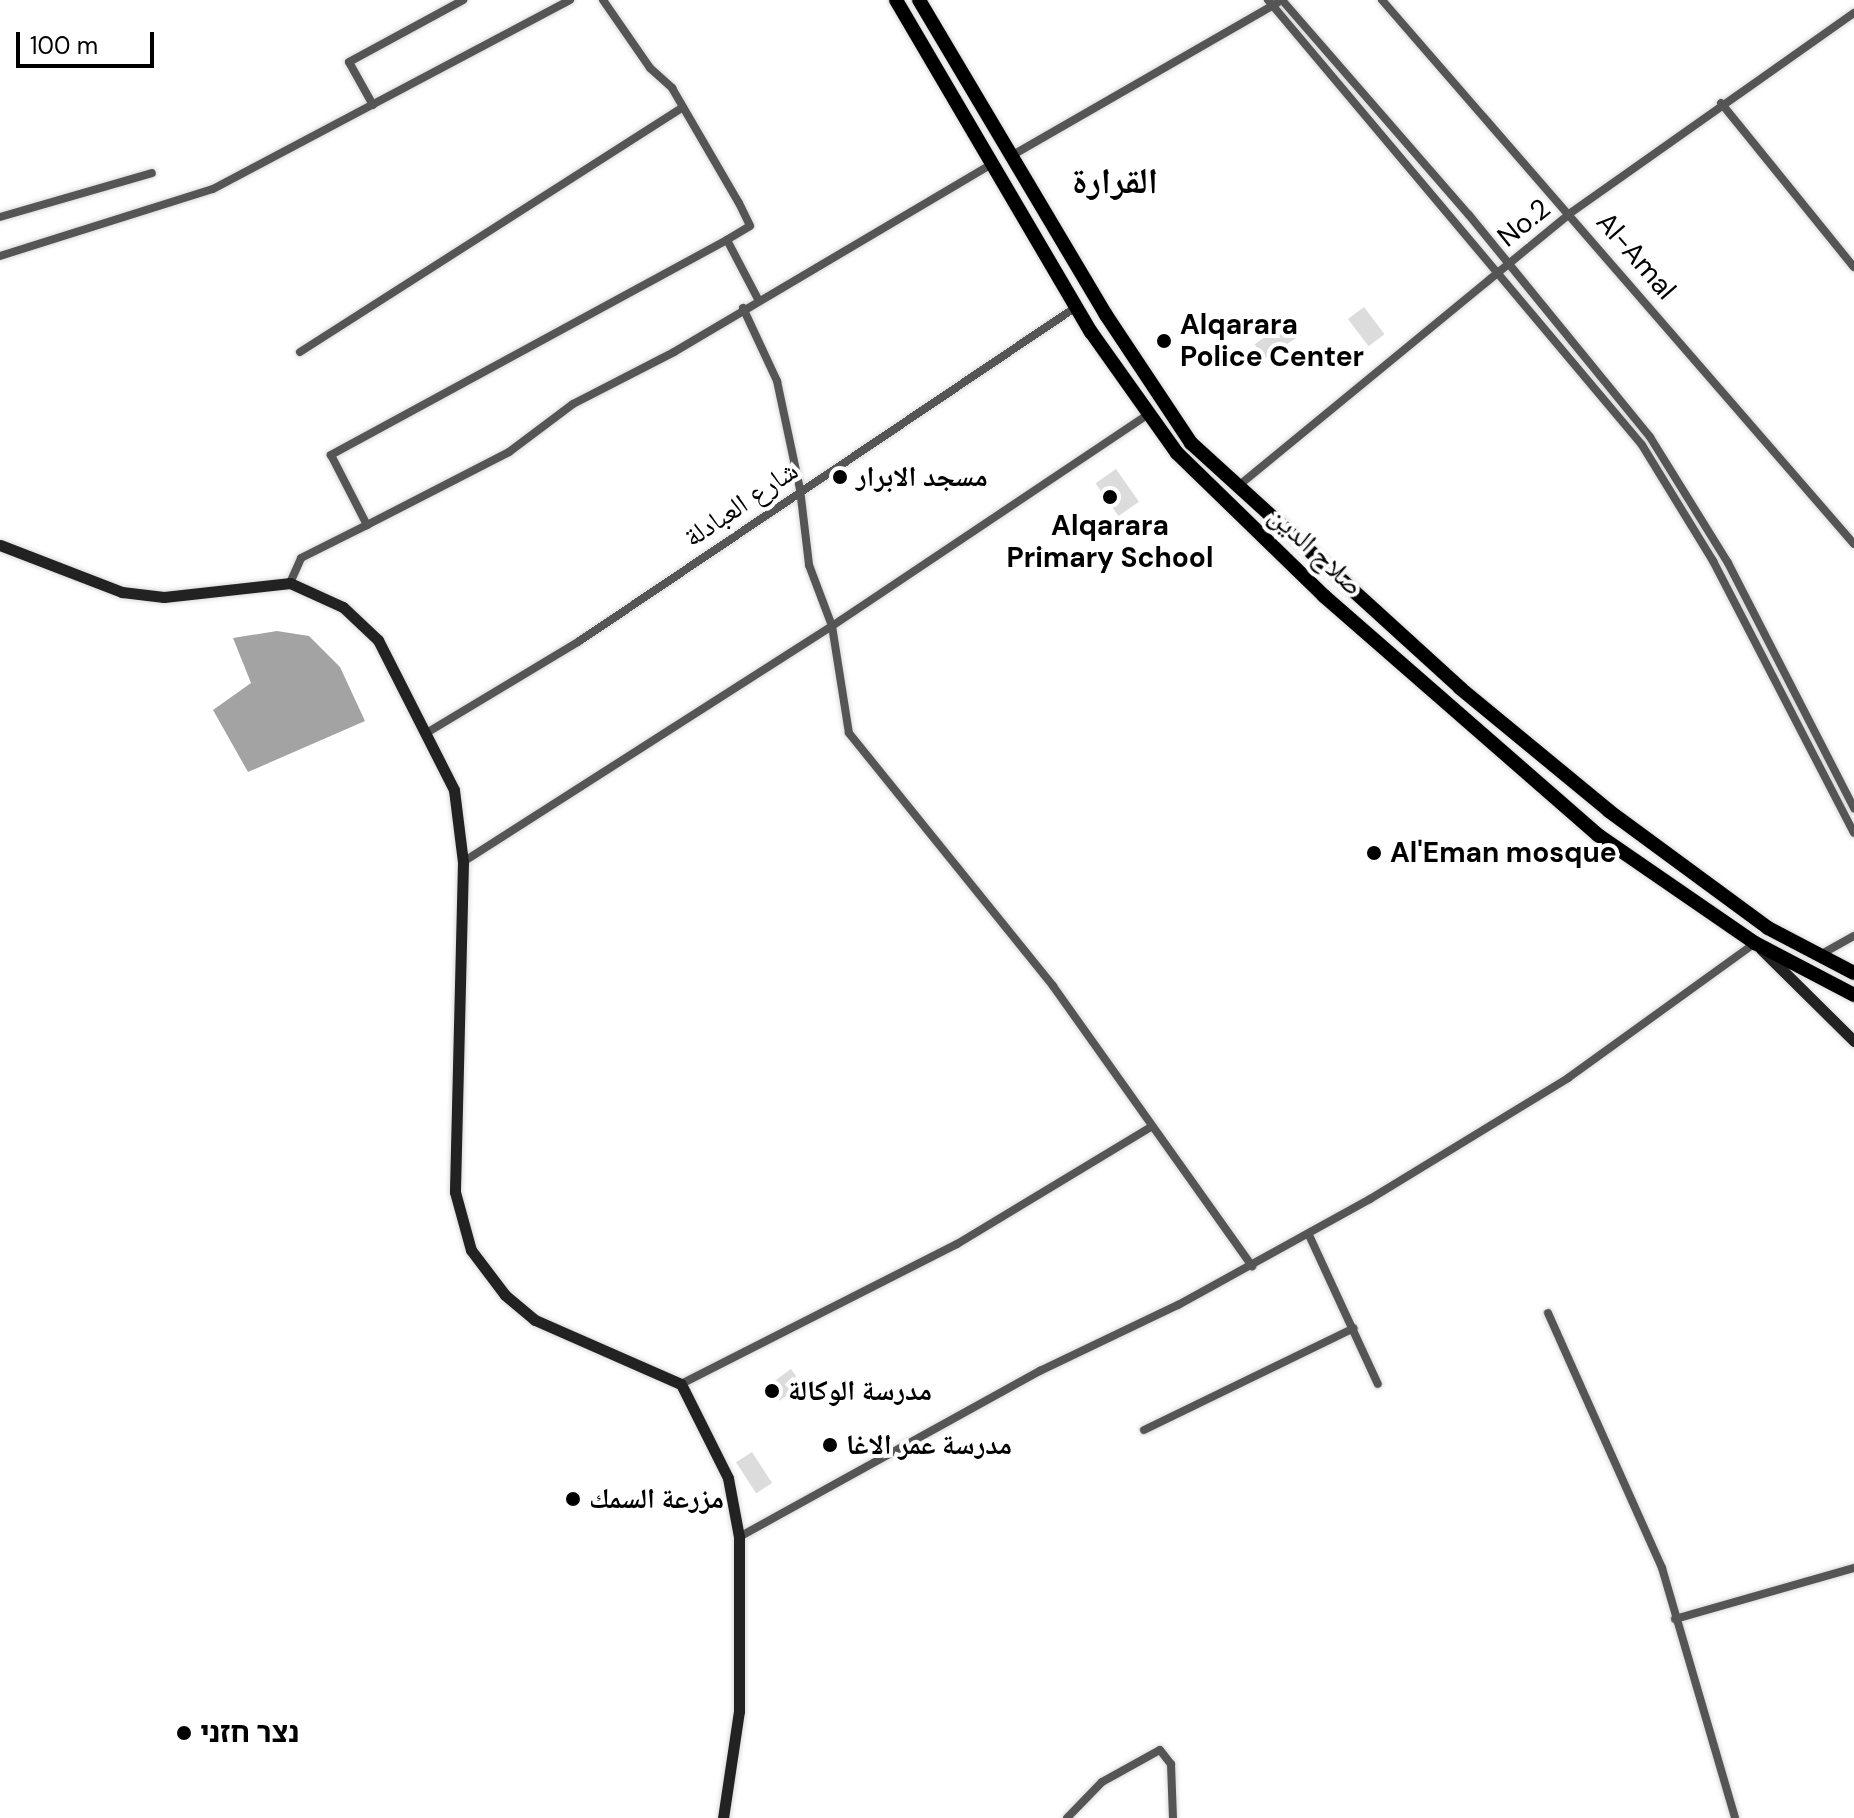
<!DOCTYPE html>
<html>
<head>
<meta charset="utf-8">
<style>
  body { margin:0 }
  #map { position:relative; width:1854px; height:1818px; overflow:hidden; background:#fff; font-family:"DM Sans","Noto Naskh Arabic","Noto Sans Hebrew",sans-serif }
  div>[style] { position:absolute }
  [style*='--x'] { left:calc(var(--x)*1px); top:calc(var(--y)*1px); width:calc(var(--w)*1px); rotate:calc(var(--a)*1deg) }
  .green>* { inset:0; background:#dcdcdc; transform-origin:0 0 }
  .water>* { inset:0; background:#a3a3a3 }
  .roads { filter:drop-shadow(0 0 2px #dbdbdb) drop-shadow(0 0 2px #dbdbdb) }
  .street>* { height:8px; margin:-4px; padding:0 4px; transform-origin:4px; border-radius:4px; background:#555 }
  .secondary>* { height:11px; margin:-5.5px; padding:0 5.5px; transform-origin:5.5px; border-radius:5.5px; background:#222 }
  .highway>* { height:14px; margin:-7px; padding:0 7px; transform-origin:7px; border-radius:7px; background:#000 }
  .dots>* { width:22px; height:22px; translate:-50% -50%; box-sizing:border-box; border:4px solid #fff; border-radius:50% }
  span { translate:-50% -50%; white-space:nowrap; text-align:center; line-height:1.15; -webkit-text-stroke:8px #fff; paint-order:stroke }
  .street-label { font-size:28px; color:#000 }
  .poi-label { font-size:28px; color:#000; font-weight:700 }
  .left { translate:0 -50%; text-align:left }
  .district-label { font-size:36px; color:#000; font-weight:700 }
  .scale { position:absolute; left:16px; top:32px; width:138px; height:36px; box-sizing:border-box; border:4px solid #000; border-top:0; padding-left:10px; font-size:24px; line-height:28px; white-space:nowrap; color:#000; -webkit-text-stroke:6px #fff; paint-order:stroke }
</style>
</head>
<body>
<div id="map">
  <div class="green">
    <div style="left:1364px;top:307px;width:34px;height:20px;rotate:53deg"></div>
    <div style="left:1286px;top:323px;width:18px;height:38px;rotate:56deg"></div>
    <div style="left:1116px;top:469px;width:40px;height:25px;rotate:55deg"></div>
    <div style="left:791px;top:1369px;width:19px;height:28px;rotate:54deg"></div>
    <div style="left:752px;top:1452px;width:37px;height:19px;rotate:57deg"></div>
  </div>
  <div class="water">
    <div style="clip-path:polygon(277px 631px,309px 636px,340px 667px,365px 721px,248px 772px,213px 710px,251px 683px,233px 638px)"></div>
  </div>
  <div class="roads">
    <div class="street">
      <div style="--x:603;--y:0;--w:83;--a:55.3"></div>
      <div style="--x:650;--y:68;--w:30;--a:42"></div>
      <div style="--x:672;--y:88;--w:133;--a:59.8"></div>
      <div style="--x:739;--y:203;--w:25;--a:64"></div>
      <div style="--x:750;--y:226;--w:27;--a:149"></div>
      <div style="--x:727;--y:240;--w:67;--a:62.3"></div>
      <div style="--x:1268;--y:0;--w:581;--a:49.95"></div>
      <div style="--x:1642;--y:445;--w:136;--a:58.5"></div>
      <div style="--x:1713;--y:561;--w:306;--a:62.6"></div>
      <div style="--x:1282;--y:0;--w:285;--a:49"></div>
      <div style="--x:1469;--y:215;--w:286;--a:50.8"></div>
      <div style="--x:1650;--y:437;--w:148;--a:58.2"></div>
      <div style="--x:1728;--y:563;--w:276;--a:62.8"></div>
      <div style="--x:1382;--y:0;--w:720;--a:49.05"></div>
      <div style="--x:1721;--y:103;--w:211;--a:51"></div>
      <div style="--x:373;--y:105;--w:49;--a:-119.2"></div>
      <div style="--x:349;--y:62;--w:130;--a:-28.5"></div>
      <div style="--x:1011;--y:156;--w:307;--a:-29.9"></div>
      <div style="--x:0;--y:217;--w:158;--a:-16.1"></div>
      <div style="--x:727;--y:240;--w:451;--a:151.5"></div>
      <div style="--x:331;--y:455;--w:79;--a:62.8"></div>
      <div style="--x:367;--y:525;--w:160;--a:-27.2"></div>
      <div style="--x:509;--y:452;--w:80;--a:-36.9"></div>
      <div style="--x:573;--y:404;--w:114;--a:-27.2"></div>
      <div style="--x:674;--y:352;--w:372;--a:-30.6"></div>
      <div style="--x:0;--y:256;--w:223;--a:-17.5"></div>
      <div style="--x:213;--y:189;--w:404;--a:-27.9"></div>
      <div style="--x:743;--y:308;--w:81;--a:65"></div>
      <div style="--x:777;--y:381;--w:110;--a:78"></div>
      <div style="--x:800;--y:489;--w:77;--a:83.2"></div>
      <div style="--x:809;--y:565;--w:65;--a:69.3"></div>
      <div style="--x:832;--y:626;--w:108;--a:81"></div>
      <div style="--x:849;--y:733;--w:325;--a:51.1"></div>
      <div style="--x:1053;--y:986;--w:344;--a:54.6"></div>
      <div style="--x:300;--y:352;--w:451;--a:-32.6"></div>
      <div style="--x:1237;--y:487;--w:430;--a:-39.4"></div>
      <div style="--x:1569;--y:214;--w:349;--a:-35.2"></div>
      <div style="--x:290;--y:583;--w:27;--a:-66"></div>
      <div style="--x:301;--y:558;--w:74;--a:-26.6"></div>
      <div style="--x:428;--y:732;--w:175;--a:-31"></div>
      <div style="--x:578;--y:642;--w:600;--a:-33.93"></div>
      <div style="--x:463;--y:862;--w:438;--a:-32.6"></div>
      <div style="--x:832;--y:626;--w:378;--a:-33.8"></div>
      <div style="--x:1818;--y:956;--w:41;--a:-29.1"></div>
      <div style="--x:1309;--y:1235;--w:164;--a:65.2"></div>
      <div style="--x:1548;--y:1313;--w:279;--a:65.9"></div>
      <div style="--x:1662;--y:1568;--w:260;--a:73.7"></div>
      <div style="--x:681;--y:1384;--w:309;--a:-26.9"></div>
      <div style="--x:957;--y:1244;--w:227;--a:-31.1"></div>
      <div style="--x:1144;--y:1430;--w:233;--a:-25.9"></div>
      <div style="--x:739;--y:1537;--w:344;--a:-28.9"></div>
      <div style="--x:1040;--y:1371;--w:153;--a:-25.6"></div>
      <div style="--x:1178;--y:1305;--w:219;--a:-28.9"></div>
      <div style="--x:1370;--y:1199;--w:232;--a:-31.4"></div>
      <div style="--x:1568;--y:1078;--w:231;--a:-35.8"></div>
      <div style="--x:1675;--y:1619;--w:186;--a:-15.9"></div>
      <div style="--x:1067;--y:1818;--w:50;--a:-45.8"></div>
      <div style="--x:1102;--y:1782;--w:66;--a:-28.9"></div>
      <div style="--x:1160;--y:1750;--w:18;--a:52"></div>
      <div style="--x:1171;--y:1764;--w:54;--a:87.9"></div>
    </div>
    <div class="secondary">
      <div style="--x:0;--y:545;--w:131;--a:21.1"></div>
      <div style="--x:122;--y:592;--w:42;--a:6.8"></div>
      <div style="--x:164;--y:597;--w:127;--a:-6.3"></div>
      <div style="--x:290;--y:583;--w:58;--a:24.4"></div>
      <div style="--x:343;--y:607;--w:48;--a:43.3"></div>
      <div style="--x:378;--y:640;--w:168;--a:63.1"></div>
      <div style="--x:454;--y:790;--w:73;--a:82.9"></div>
      <div style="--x:463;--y:862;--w:330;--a:91.4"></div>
      <div style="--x:455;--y:1192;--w:60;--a:74.6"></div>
      <div style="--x:471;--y:1250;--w:56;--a:52.9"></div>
      <div style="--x:505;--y:1295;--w:39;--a:40"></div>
      <div style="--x:535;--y:1320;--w:159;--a:23.7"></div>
      <div style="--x:681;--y:1384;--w:105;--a:63.4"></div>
      <div style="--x:728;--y:1478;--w:60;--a:79.4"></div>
      <div style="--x:739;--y:1537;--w:174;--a:90"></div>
      <div style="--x:739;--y:1711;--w:108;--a:98.5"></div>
      <div style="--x:1761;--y:949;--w:131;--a:44.7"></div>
    </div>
    <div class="highway">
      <div style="--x:896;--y:0;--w:385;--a:59.6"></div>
      <div style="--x:1091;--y:332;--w:148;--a:54.6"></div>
      <div style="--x:1177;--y:453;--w:205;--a:44.2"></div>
      <div style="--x:1324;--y:596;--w:364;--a:41.1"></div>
      <div style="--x:1598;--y:835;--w:191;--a:34.5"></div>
      <div style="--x:1755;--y:943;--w:112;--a:27.7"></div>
      <div style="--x:919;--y:0;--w:366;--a:59.3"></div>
      <div style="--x:1106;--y:315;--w:154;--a:56.4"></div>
      <div style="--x:1191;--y:443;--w:364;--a:42.3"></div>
      <div style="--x:1460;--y:688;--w:193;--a:39.5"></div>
      <div style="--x:1609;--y:811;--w:197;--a:36.3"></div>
      <div style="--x:1768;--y:928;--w:97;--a:27.6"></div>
    </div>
  </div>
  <div class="dots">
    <div style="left:1164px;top:341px;background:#000"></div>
    <div style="left:840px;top:477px;background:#000"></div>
    <div style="left:1110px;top:497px;background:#000"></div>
    <div style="left:1374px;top:853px;background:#000"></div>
    <div style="left:772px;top:1391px;background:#000"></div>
    <div style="left:830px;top:1445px;background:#000"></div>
    <div style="left:573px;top:1499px;background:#000"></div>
    <div style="left:184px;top:1733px;background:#000"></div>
  </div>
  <div class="street-label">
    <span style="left:1524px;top:223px;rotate:-39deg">No.2</span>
    <span style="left:1636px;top:256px;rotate:49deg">Al-Amal</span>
    <span style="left:741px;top:504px;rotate:-34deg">شارع العبادلة</span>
    <span style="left:1316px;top:551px;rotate:43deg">صلاح الدين</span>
  </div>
  <div class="poi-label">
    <span class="left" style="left:1180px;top:341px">Alqarara<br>Police Center</span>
    <span class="left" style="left:856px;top:477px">مسجد الابرار</span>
    <span style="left:1110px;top:542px">Alqarara<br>Primary School</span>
    <span class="left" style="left:1390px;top:853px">Al'Eman mosque</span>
    <span class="left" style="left:788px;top:1391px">مدرسة الوكالة</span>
    <span class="left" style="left:846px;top:1445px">مدرسة عمر الاغا</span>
    <span class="left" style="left:589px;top:1499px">مزرعة السمك</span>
    <span class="left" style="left:200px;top:1733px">נצר חזני</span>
  </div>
  <div class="district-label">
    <span style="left:1115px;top:181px">القرارة</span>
  </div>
  <div class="scale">100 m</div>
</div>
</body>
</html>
